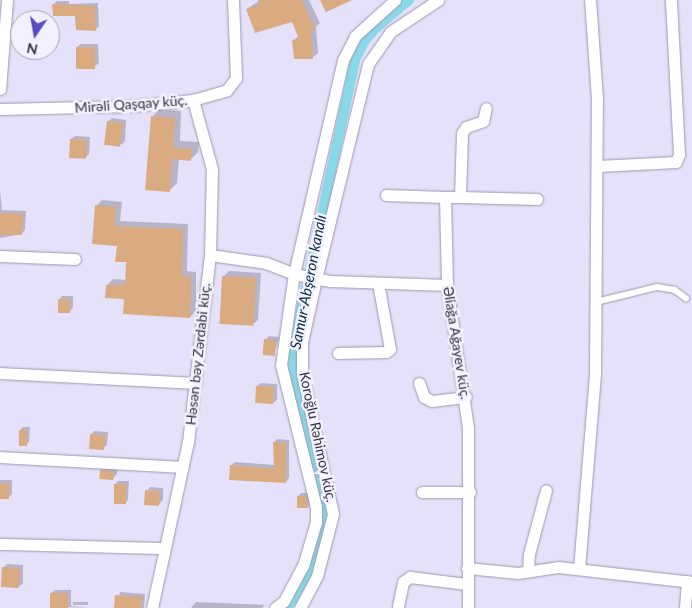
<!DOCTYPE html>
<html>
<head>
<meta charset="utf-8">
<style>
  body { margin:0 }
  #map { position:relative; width:692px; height:608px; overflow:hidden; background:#e6e1fa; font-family:Lato,sans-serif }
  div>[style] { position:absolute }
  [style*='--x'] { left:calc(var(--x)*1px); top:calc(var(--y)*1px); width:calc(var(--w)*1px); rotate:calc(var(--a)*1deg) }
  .shadow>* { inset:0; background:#0003; transform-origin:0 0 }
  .canal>* { height:10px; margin:-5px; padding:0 5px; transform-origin:5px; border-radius:5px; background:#89d8e8 }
  .building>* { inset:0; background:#daaa80; transform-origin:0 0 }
  .roads { filter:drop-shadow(0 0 1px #9b97ad) drop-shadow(0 0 1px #9b97ad) }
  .service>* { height:5.5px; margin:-2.75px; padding:0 2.75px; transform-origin:2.75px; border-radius:2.75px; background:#fff }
  .minor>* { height:11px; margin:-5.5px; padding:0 5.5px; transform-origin:5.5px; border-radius:5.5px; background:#fff }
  span { translate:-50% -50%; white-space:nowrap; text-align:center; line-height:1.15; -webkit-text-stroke:5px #f3f0ff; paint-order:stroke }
  .street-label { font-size:14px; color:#34323b }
  .water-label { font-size:15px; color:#093038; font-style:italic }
  .north { position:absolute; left:10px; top:10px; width:50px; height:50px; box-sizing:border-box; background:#f3f0ff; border:1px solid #a7a4b1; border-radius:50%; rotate:192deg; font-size:14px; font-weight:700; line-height:20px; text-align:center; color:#34323b }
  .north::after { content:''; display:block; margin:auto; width:18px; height:22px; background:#594bc3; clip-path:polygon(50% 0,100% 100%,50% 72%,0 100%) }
</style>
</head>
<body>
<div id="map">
  <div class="shadow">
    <div style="clip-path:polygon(260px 0,309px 0,320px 23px,316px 27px,318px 53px,312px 58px,294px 40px,299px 35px,293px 21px,247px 9px)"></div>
    <div style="clip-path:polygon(57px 1px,69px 1px,69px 4px,98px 3px,99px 26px,96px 29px,76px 14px,53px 5px)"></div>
    <div style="clip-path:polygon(49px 17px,50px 20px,28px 20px,30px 18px)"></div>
    <div style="clip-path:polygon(81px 44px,98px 44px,99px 63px,95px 66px,77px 47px)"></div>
    <div style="clip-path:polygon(159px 109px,181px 111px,180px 141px,199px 142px,198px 152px,191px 159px,179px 158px,177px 183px,170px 190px,152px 117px)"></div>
    <div style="clip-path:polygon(112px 118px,126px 120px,125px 141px,121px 145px,108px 122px)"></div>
    <div style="clip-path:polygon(75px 136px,90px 137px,89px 154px,85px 158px,71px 139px)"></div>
    <div style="clip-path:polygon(0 190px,2px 210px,26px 211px,25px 230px,21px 234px,0 238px)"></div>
    <div style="clip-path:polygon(102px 200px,122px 202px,120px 221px,188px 224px,187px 271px,196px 272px,196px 311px,190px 317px,126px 297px,107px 285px,113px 279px,127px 280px,128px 261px,96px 206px)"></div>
    <div style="clip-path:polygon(229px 271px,261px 273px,258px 320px,252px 325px,223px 277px)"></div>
    <div style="clip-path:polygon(62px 296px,73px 296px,73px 308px,69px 312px,59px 300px)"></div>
    <div style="clip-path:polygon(269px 336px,279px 337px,274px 355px,265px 340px)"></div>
    <div style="clip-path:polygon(261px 383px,277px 384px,277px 400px,273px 403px,257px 386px)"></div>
    <div style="clip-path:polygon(23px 427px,30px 427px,29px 442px,26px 445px,20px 430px)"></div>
    <div style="clip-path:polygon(94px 431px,108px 432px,107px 445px,103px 448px,91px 435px)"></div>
    <div style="clip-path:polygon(277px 439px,289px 440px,289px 478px,286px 482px,231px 466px,235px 462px,275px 465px,274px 443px)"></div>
    <div style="clip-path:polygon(104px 467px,117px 468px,117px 474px,113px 478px,101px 470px)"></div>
    <div style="clip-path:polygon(0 480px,12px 480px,12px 494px,8px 498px,0 498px)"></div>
    <div style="clip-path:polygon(118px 481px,129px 481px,128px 500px,125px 503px,115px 484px)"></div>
    <div style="clip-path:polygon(150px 487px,163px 488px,163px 500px,159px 504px,147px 491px)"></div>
    <div style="clip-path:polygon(301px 493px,309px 493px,311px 504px,308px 507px,298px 507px,298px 497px)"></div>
    <div style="clip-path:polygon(7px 564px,23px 565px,23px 583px,20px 586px,3px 568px)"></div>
    <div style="clip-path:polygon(55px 590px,71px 590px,71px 606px,88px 608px,67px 607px,51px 593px)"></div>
    <div style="clip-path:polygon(120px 592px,145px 594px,144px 608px,116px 608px)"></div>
    <div style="left:73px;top:602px;width:15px;height:3px"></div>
    <div style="clip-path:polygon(196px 602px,265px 605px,262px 608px,191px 608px)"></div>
  </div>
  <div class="canal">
    <div style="--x:287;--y:608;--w:46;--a:-58.4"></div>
    <div style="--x:311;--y:569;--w:58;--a:-75"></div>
    <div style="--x:326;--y:513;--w:147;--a:-103"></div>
    <div style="--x:293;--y:370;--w:27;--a:-88"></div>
    <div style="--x:294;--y:343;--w:289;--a:-77.8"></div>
    <div style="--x:355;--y:60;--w:22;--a:-63"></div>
    <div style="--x:365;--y:40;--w:18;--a:-47"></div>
    <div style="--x:377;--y:27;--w:42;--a:-40.2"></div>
  </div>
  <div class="building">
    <div style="clip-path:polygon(258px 0,302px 0,315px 29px,311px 31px,313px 59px,294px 59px,292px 40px,299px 39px,292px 22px,255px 33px,246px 9px,260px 4px)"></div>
    <div style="clip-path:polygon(320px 0,352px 0,326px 12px)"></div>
    <div style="clip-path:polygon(52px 4px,95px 6px,96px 31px,76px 30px,75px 16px,53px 16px)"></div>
    <div style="left:76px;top:47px;width:19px;height:22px"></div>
    <div style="clip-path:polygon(151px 116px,175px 118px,173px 148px,192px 149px,191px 161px,172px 159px,170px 192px,145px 190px)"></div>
    <div style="left:107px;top:121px;width:16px;height:24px;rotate:7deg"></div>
    <div style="left:70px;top:139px;width:17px;height:19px;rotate:3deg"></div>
    <div style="clip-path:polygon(95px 205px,116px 207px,115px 226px,183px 229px,182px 276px,191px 277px,190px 318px,123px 314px,124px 299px,105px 298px,106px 285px,125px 285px,126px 262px,115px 262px,117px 246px,92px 244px)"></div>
    <div style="clip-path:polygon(6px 213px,23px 214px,22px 235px,0 235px,0 215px)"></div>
    <div style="left:222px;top:276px;width:34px;height:48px;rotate:3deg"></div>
    <div style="left:58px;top:299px;width:12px;height:14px"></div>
    <div style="left:264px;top:339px;width:12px;height:16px;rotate:5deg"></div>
    <div style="left:256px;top:386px;width:18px;height:17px;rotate:3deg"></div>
    <div style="left:19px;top:430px;width:8px;height:16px"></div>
    <div style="left:90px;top:434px;width:15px;height:15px;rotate:4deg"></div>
    <div style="clip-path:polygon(273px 442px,286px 443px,286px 483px,229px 480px,230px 465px,274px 469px)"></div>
    <div style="left:100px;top:470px;width:14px;height:9px;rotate:4deg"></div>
    <div style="left:0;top:483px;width:9px;height:16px"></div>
    <div style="left:114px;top:484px;width:12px;height:20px"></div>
    <div style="left:145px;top:490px;width:15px;height:15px;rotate:4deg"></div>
    <div style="clip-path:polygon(297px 496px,306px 496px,308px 508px,297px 508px)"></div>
    <div style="left:2px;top:567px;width:18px;height:20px;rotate:3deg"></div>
    <div style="left:50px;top:593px;width:18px;height:15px"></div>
    <div style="clip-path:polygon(115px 595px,142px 597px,141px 608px,114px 608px)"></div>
  </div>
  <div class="roads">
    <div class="service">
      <div style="--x:596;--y:302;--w:63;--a:-13.8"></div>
      <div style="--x:657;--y:287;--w:18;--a:9"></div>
      <div style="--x:675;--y:290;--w:14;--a:36"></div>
    </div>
    <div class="minor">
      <div style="--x:0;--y:89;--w:89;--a:-85.5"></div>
      <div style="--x:0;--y:109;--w:133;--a:-1.3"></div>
      <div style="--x:133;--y:106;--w:60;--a:-5.7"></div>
      <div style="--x:193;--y:100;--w:35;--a:-16"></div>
      <div style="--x:227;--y:90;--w:15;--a:-53"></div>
      <div style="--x:236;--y:78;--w:78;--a:-92.2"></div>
      <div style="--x:598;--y:166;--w:78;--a:-2.9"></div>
      <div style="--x:676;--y:162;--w:9;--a:-69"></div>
      <div style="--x:679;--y:154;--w:154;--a:-93"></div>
      <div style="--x:386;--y:195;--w:59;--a:1.9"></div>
      <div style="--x:460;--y:197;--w:77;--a:1.5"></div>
      <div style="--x:210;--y:255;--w:57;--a:8.1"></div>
      <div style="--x:266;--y:263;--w:30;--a:21"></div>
      <div style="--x:294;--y:274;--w:38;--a:11"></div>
      <div style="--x:331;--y:281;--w:116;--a:2"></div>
      <div style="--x:0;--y:256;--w:75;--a:2.3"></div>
      <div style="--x:338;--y:353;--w:48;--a:-1.2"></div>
      <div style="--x:386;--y:352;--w:5;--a:-37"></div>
      <div style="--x:390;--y:349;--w:67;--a:-100.3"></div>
      <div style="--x:0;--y:373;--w:196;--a:2.9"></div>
      <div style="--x:419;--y:383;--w:15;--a:70"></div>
      <div style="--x:424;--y:397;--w:9;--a:27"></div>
      <div style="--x:432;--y:401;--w:34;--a:-7"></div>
      <div style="--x:0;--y:457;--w:183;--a:3.1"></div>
      <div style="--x:422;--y:492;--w:48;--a:0"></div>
      <div style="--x:0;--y:544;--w:164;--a:1.4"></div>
      <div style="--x:467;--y:568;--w:51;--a:5.6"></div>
      <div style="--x:518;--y:573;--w:40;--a:-8.5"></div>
      <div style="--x:558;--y:567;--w:135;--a:6.4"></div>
      <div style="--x:579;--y:569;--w:196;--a:-85.3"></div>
      <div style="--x:595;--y:374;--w:275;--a:-89.6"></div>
      <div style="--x:597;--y:99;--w:99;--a:-94"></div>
      <div style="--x:528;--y:571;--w:17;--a:-87"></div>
      <div style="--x:529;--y:554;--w:66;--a:-75.1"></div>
      <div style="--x:398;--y:606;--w:25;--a:-78"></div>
      <div style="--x:403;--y:582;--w:9;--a:-36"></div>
      <div style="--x:410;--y:577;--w:57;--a:7"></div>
      <div style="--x:152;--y:608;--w:170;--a:-77.8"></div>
      <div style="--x:188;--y:442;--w:188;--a:-83.3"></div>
      <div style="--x:210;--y:255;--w:86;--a:-88.7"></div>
      <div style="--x:212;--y:169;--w:72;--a:-105.4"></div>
      <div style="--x:275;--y:608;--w:11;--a:-38"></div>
      <div style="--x:284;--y:601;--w:40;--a:-62"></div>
      <div style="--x:303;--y:566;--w:46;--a:-73.5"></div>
      <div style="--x:316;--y:522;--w:15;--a:-90"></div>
      <div style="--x:316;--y:507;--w:146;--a:-103.8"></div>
      <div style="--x:281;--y:365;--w:92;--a:-81.9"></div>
      <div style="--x:294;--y:274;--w:220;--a:-77.1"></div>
      <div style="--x:343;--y:60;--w:27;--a:-63"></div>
      <div style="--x:355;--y:36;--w:54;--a:-42"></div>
      <div style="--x:300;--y:608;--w:36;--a:-62"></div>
      <div style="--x:317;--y:576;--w:64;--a:-75.5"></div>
      <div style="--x:333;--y:514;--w:144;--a:-102.4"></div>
      <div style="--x:302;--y:373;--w:31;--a:-90"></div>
      <div style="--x:302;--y:342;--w:65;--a:-77.5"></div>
      <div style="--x:316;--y:279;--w:221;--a:-76.4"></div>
      <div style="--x:368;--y:64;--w:39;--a:-55"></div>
      <div style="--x:390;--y:32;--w:58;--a:-33.7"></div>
      <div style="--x:468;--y:608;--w:180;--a:-90"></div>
      <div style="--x:468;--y:428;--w:145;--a:-98.4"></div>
      <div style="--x:447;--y:285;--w:88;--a:-91.3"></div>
      <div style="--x:445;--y:197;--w:15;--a:0"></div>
      <div style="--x:460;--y:197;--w:64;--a:-88.2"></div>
      <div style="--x:462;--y:133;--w:7;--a:-56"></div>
      <div style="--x:466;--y:127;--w:18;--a:-19"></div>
      <div style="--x:483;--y:121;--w:13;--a:-77"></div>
      <div style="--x:685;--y:608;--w:27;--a:-86"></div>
    </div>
  </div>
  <div class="street-label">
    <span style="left:131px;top:104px;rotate:-4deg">Mirəli Qaşqay küç.</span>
    <span style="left:457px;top:343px;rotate:81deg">Əliağa Ağayev küç.</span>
    <span style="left:198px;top:354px;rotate:-84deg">Həsən bəy Zərdabi küç.</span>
    <span style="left:318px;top:437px;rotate:78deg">Koroğlu Rəhimov küç.</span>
  </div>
  <div class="water-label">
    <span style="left:308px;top:282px;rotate:-79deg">Samur-Abşeron kanalı</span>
  </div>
  <div class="north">N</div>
</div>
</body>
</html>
